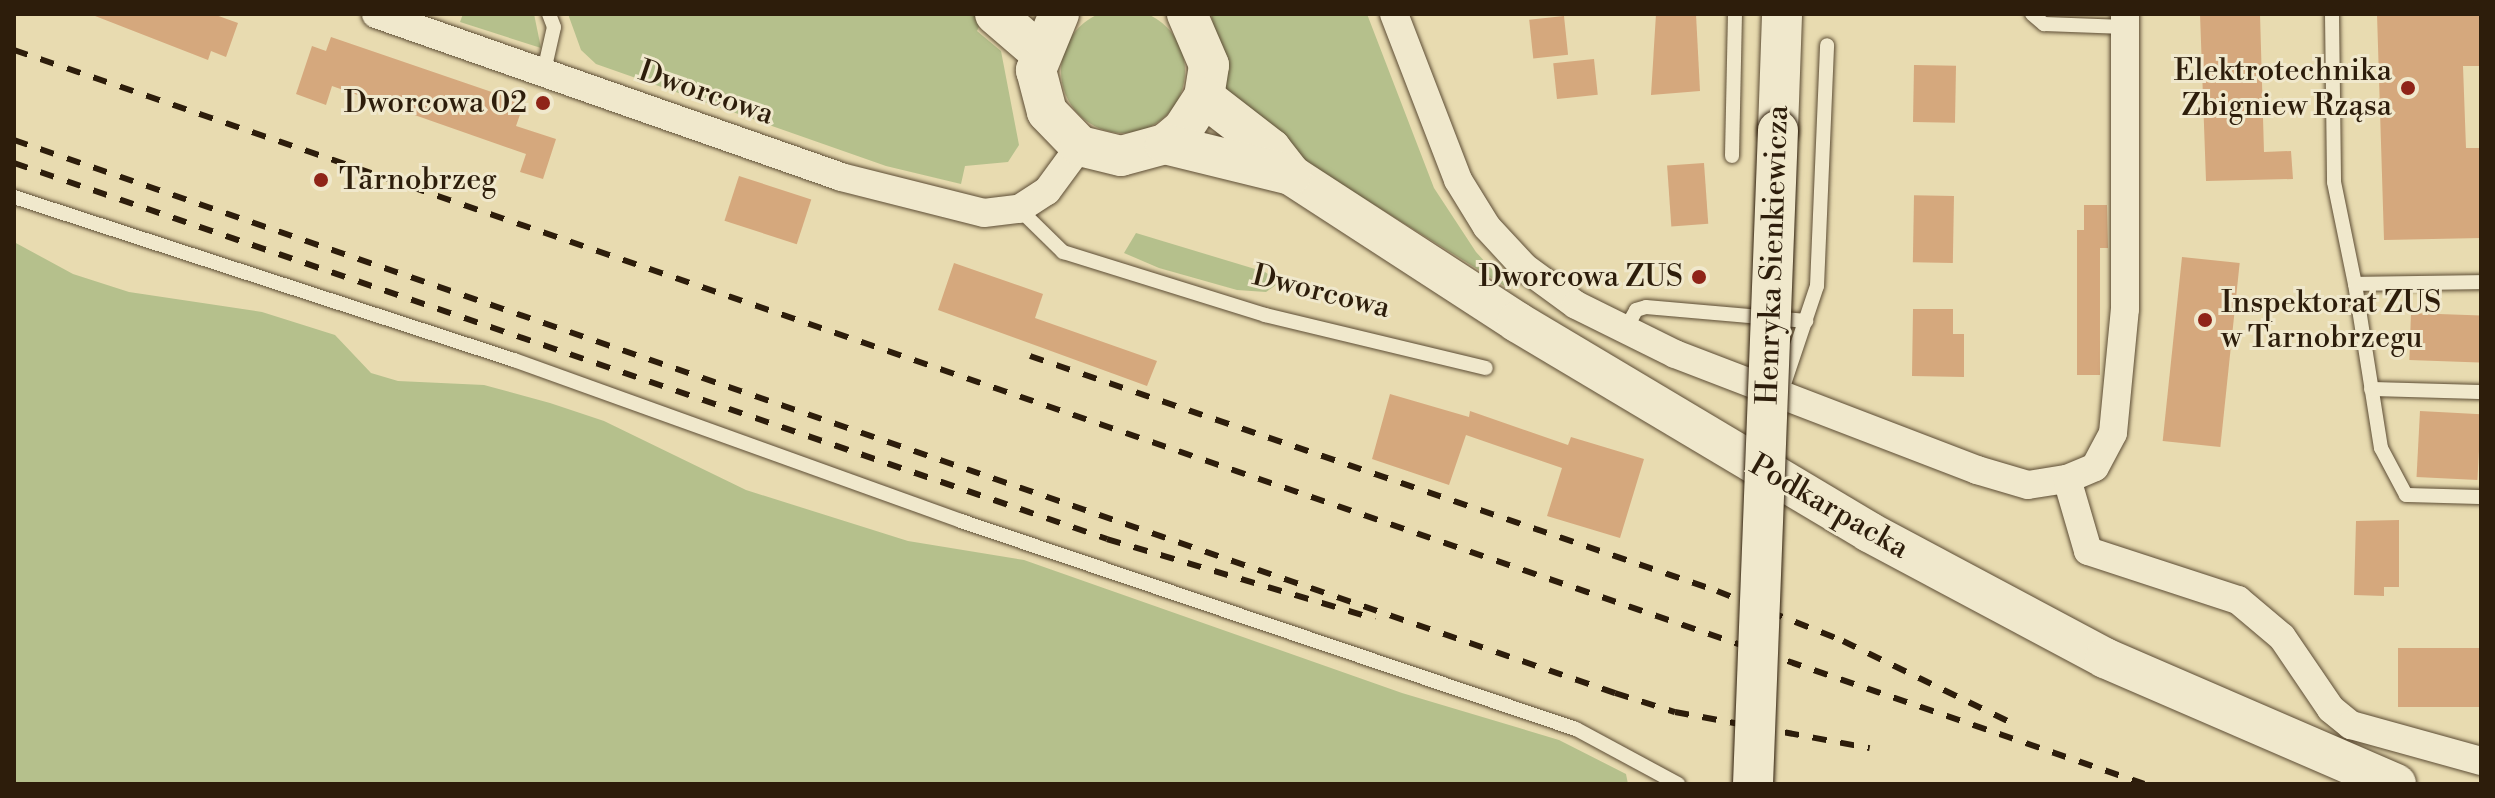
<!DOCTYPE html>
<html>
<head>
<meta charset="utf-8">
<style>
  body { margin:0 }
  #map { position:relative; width:2495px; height:798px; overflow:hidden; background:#e8dbb0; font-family:"Libre Bodoni",serif }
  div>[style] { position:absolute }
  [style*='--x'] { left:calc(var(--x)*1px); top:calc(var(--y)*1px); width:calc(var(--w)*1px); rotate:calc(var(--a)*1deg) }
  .green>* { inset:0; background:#b5c08c }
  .round { border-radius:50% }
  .building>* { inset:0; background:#d5a87d; transform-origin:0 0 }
  .roads { filter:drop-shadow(0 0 2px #5c4c34) drop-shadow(0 0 2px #5c4c34) }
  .service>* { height:14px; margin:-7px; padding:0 7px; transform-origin:7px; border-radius:7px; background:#f0e8cc }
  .minor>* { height:28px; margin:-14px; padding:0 14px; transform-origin:14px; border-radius:14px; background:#f0e8cc }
  .secondary>* { height:40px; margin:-20px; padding:0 20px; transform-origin:20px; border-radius:20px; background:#f0e8cc }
  .rail>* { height:6px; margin-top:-3px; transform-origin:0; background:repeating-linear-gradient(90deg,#2d1d0b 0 14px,transparent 0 28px) }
  .bridges { filter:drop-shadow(0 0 2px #2d1d0b) drop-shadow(0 0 2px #2d1d0b) }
  .secondary-bridge>* { height:40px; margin:-20px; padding:0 20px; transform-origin:20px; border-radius:20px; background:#f0e8cc }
  .dots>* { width:22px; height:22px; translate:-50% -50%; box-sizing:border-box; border:4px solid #f0e8cc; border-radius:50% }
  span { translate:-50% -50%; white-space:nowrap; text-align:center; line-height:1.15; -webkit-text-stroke:6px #f0e8cc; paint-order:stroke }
  .poi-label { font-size:30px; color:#2d1d0b }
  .right { translate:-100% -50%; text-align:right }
  .left { translate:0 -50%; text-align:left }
  .street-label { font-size:30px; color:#2d1d0b }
  .frame { position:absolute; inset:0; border:16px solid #2d1d0b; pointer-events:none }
</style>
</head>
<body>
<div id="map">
  <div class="green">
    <div class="round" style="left:1061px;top:9px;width:124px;height:124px"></div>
    <div style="clip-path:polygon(463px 14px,534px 14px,541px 48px,460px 22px)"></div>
    <div style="clip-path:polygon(568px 14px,985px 14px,977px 31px,1001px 51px,1019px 145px,1008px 162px,965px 166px,961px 184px,886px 166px,596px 64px,581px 50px)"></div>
    <div style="clip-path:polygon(1211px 14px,1367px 14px,1434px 188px,1476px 252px,1511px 290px,1312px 166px,1227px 93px)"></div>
    <div style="clip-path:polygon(1136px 233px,1265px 272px,1280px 282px,1266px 292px,1237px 290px,1159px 268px,1124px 253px)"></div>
    <div style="clip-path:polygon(14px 242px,73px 274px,129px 292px,262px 312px,335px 335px,371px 373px,398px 381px,484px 385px,550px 403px,604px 421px,746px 490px,908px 541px,1024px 560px,1402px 693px,1559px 740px,1626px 774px,1628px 784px,14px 784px)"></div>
  </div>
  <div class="building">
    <div style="clip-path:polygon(90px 14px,213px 14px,238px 23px,226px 57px,211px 51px,208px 60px)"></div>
    <div style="clip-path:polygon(1656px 14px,1696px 14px,1700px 91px,1651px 95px)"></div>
    <div style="clip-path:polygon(2200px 14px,2260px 14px,2264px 152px,2291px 151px,2293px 179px,2206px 181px)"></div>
    <div style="clip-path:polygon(2377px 14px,2481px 14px,2481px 66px,2463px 66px,2466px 148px,2481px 148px,2481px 238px,2384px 240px)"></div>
    <div style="left:1564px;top:16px;width:39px;height:35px;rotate:84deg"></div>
    <div style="clip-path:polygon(331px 37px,524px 103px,516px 126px,556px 139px,543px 179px,520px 172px,526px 154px,332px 86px,326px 105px,296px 94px,312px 46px,326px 51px)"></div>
    <div style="left:1594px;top:59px;width:36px;height:41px;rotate:84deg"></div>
    <div style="left:1914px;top:65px;width:42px;height:57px;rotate:1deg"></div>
    <div style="left:1704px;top:163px;width:61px;height:37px;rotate:86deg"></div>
    <div style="left:739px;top:176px;width:76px;height:47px;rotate:18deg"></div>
    <div style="left:1954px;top:196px;width:67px;height:40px;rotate:91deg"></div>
    <div style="clip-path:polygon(2084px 205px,2107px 205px,2108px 248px,2100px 248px,2100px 375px,2077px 375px,2077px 230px,2084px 230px)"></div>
    <div style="left:2182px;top:257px;width:58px;height:185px;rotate:6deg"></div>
    <div style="clip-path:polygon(954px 263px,1043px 294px,1035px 318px,1157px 361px,1147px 386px,938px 310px)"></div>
    <div style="clip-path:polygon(1913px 309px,1953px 309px,1953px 334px,1964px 334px,1964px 377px,1912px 376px)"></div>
    <div style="left:2411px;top:313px;width:70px;height:47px;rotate:2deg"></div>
    <div style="clip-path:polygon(1390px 394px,1469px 417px,1470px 411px,1568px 445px,1571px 437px,1644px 459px,1620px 538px,1547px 516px,1562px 468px,1466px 435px,1449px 485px,1372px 459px)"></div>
    <div style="left:2420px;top:411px;width:61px;height:66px;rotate:3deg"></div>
    <div style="clip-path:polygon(2399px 520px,2399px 587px,2384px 587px,2384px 596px,2354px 595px,2356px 521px)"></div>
    <div style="left:2398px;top:648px;width:83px;height:59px"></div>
  </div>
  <div class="roads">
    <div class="service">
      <div style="--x:2032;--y:14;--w:16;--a:40"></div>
      <div style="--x:2044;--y:24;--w:81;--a:2.1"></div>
      <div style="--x:2332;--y:14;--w:168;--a:89.3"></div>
      <div style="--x:2334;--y:182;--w:104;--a:78.4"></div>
      <div style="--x:2355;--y:284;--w:126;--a:-0.9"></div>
      <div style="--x:544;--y:71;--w:45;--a:-77.2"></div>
      <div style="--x:554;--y:27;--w:14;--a:-111"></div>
      <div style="--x:1732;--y:156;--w:142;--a:-88.8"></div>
      <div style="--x:14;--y:197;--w:526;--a:18.06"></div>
      <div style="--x:514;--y:360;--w:475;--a:19.8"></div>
      <div style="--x:961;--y:521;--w:649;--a:18.69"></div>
      <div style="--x:1576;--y:729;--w:116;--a:28.3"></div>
      <div style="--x:1019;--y:209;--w:62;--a:44.3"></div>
      <div style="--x:1063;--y:252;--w:212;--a:17.3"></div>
      <div style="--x:1265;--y:315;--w:227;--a:13.5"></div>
      <div style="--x:2355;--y:284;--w:166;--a:81"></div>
      <div style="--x:2381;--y:448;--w:53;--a:62"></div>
      <div style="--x:2406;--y:495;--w:75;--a:1.5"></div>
      <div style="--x:1624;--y:332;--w:25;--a:-61"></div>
      <div style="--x:1636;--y:310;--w:10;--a:-17"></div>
      <div style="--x:1646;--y:307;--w:161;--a:5"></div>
      <div style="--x:1783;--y:387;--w:107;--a:-71.4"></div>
      <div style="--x:1817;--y:286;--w:241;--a:-87.6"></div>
      <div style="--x:2371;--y:389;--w:110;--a:1.6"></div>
    </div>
    <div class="minor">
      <div style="--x:376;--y:14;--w:493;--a:19.3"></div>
      <div style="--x:841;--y:177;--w:147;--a:14.1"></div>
      <div style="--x:984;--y:213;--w:35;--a:-7"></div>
      <div style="--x:1019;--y:209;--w:33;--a:-33"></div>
      <div style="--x:1047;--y:191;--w:56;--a:-53.7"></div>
      <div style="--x:1394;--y:14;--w:178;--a:68.9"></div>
      <div style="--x:1458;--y:180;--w:55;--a:58.3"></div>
      <div style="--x:1487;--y:227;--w:54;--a:47.2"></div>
      <div style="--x:1524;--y:267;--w:64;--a:36.2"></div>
      <div style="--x:1576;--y:305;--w:110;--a:26.3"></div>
      <div style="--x:1675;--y:354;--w:324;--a:21"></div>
      <div style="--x:1977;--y:470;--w:53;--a:16.4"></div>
      <div style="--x:2028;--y:485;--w:39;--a:-9"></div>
      <div style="--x:2067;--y:479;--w:75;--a:73.7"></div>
      <div style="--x:2088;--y:551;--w:158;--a:18.1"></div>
      <div style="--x:2238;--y:600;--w:57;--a:40.1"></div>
      <div style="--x:2282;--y:637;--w:87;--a:55.8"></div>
      <div style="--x:2331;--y:709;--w:26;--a:39"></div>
      <div style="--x:2351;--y:725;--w:135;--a:15.5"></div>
      <div style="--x:2067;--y:479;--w:30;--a:-23"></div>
      <div style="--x:2095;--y:467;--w:38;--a:-62"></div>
      <div style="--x:2113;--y:433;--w:125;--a:-84.5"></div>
      <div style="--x:2125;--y:309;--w:295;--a:-90"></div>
    </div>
    <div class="secondary">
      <div style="--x:995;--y:14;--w:58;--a:40.8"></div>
      <div style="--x:1059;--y:14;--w:61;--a:112.3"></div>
      <div style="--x:1036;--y:70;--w:43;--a:75.3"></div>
      <div style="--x:1047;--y:112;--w:47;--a:45.9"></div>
      <div style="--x:1080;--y:146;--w:42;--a:13.7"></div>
      <div style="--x:1121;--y:156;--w:46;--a:-15.3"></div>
      <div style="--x:1165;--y:144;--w:23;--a:-40"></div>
      <div style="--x:1183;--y:129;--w:38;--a:-57"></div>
      <div style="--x:1204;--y:97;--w:32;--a:-81"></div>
      <div style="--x:1209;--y:65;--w:56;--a:-113.3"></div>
      <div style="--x:1204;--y:97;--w:85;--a:37.8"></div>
      <div style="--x:1271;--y:149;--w:33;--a:52"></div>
      <div style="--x:1291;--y:175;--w:270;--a:33"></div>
      <div style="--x:1517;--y:322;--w:410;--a:30.8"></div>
      <div style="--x:1869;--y:532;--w:268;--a:28.1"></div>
      <div style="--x:2105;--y:658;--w:317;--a:23.4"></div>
      <div style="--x:1778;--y:130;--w:116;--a:-88"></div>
      <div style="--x:1165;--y:144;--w:130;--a:13.8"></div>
    </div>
  </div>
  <div class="rail">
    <div style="--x:14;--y:50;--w:2253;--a:19.01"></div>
    <div style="--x:14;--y:140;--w:1694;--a:19.06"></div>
    <div style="--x:1615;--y:693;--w:63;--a:17.6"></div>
    <div style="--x:1675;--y:712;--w:198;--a:10.5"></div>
    <div style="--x:14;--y:163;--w:1156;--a:18.98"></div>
    <div style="--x:1107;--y:539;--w:280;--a:16.6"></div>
    <div style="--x:1030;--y:356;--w:726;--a:18.88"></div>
    <div style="--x:1717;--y:591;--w:136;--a:21.6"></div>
    <div style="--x:1843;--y:641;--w:195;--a:25.9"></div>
  </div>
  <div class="bridges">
    <div class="secondary-bridge">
      <div style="--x:1753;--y:784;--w:654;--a:-87.81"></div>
    </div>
  </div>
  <div class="dots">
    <div style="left:2408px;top:88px;background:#8f2418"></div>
    <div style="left:543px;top:103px;background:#8f2418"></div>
    <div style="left:321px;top:180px;background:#8f2418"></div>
    <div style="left:1699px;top:277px;background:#8f2418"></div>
    <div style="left:2205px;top:320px;background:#8f2418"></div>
  </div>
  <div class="poi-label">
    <span class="right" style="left:2392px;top:88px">Elektrotechnika<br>Zbigniew Rząsa</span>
    <span class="right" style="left:527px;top:103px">Dworcowa 02</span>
    <span class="left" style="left:339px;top:180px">Tarnobrzeg</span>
    <span class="right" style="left:1683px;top:277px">Dworcowa ZUS</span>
    <span class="left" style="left:2221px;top:320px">Inspektorat ZUS<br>w Tarnobrzegu</span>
  </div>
  <div class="street-label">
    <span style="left:706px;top:93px;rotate:19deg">Dworcowa</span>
    <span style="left:1773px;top:255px;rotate:-88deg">Henryka Sienkiewicza</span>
    <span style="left:1321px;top:292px;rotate:14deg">Dworcowa</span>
    <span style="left:1829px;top:507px;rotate:30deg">Podkarpacka</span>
  </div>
  <div class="frame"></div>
</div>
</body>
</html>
